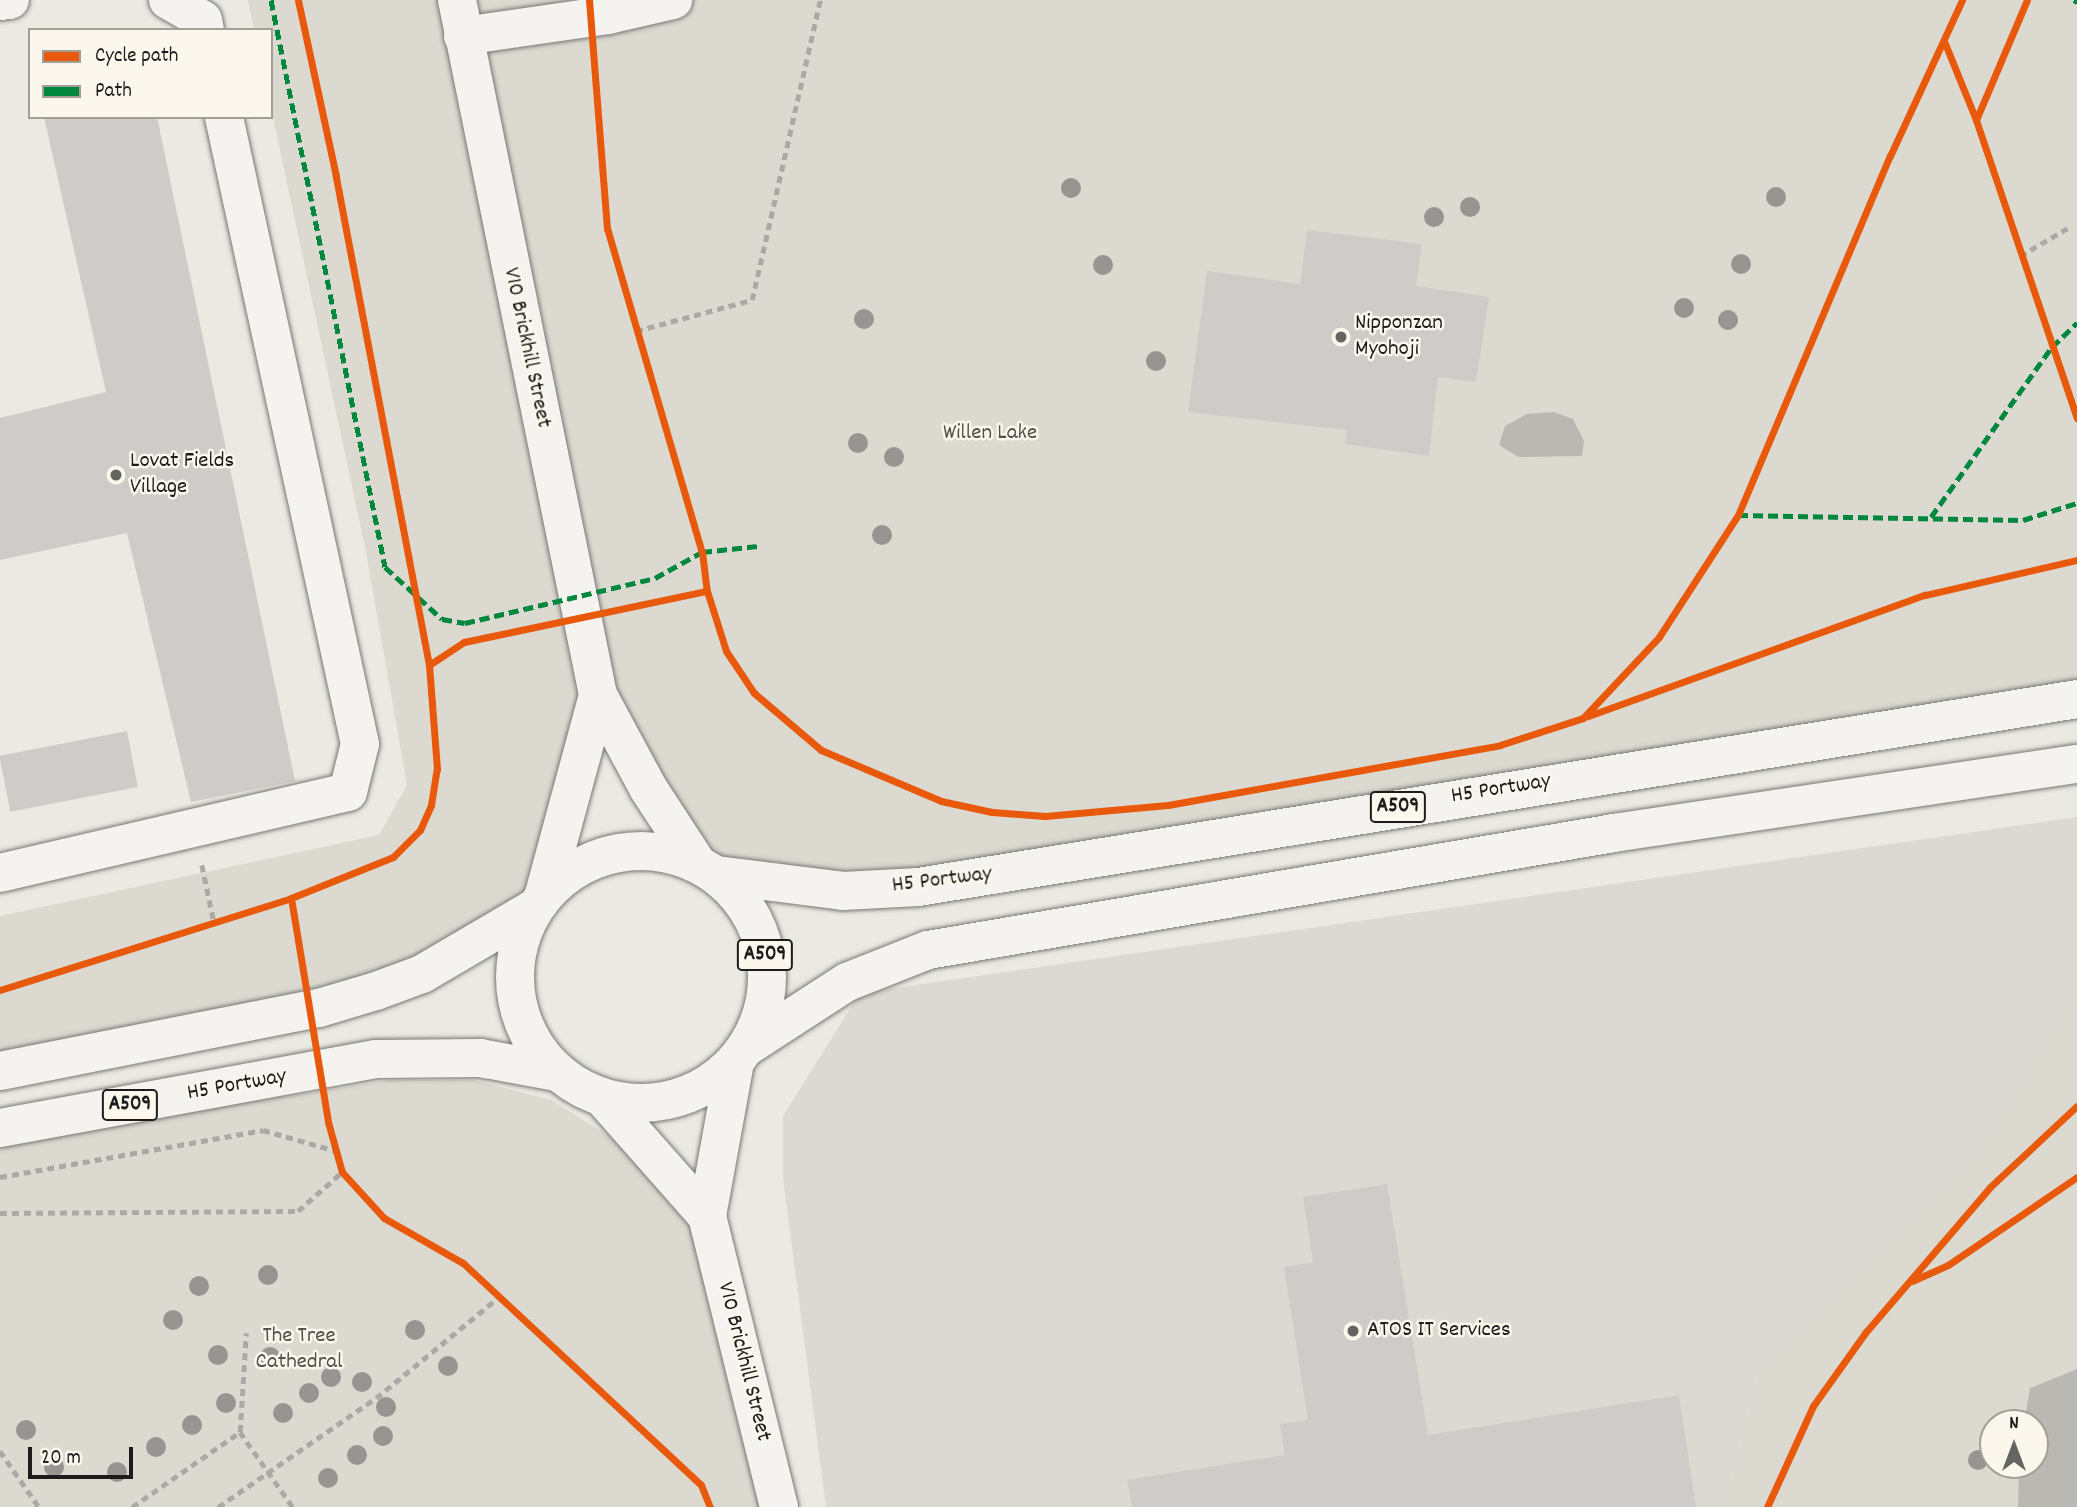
<!DOCTYPE html>
<html>
<head>
<meta charset="utf-8">
<style>
  body { margin:0 }
  #map { position:relative; width:2077px; height:1507px; overflow:hidden; background:#eae9e2; font-family:Dekko,sans-serif }
  div>[style] { position:absolute }
  [style*='--x'] { left:calc(var(--x)*1px); top:calc(var(--y)*1px); width:calc(var(--w)*1px); rotate:calc(var(--a)*1deg) }
  .built>* { inset:0; background:#dbd9d1 }
  .green>* { inset:0; background:#dbd9d0 }
  .water>* { inset:0; background:#bab8b2 }
  .building>* { inset:0; background:#cdccc8; transform-origin:0 0 }
  .path>* { height:4.5px; margin-top:-2.25px; transform-origin:0; background:repeating-linear-gradient(90deg,#aaa9a6 0 7px,transparent 0 12px) }
  .roads { filter:drop-shadow(0 0 2px #797875) drop-shadow(0 0 2px #797875) }
  .minor>* { height:38px; margin:-19px; padding:0 19px; transform-origin:19px; border-radius:19px; background:#f4f3ef }
  .major>* { height:38px; margin:-19px; padding:0 19px; transform-origin:19px; border-radius:19px; background:#f4f3ef }
  .major>.ring { margin:-19px; padding:0; box-sizing:content-box; background:none; border:38px solid #f4f3ef; border-radius:50% }
  .quiet>* { height:5px; margin-top:-2.5px; transform-origin:0; background:repeating-linear-gradient(90deg,#00873e 0 10px,transparent 0 15px) }
  .cycleway>* { height:7px; margin:-3.5px; padding:0 3.5px; transform-origin:3.5px; border-radius:3.5px; background:#e8590c }
  .trees>* { width:20px; height:20px; margin:-10px; border-radius:50%; background:#969591 }
  .dots>* { width:19px; height:19px; translate:-50% -50%; box-sizing:border-box; border:4px solid #fbf7ec; border-radius:50% }
  span { translate:-50% -50%; white-space:nowrap; text-align:center; line-height:1.15; -webkit-text-stroke:5px #fbf7ec; paint-order:stroke }
  .shield-label span { padding:2px 5px; background:#fbf7ec; border:2px solid; border-radius:5px; -webkit-text-stroke-width:0 }
  .shield-label { font-size:21px; color:#1c1c1c; font-weight:700 }
  .poi-label { font-size:23px; color:#1c1c1c }
  .left { translate:0 -50%; text-align:left }
  .street-label { font-size:23px; color:#1c1c1c }
  .park-label { font-size:23px; color:#51514e }
  .legend { position:absolute; left:28px; top:28px; width:245px; height:91px; box-sizing:border-box; background:#fbf7ec; border:2px solid #a29f99; margin:0; padding:9px 12px; list-style:none; font-size:21px; color:#1c1c1c }
  .legend li { display:flex; align-items:center; gap:14px; height:35px }
  .legend b { width:35px; border:2px solid #a29f99 }
  .north { position:absolute; left:1979px; top:1409px; width:70px; height:70px; box-sizing:border-box; background:#fbf7ec; border:2px solid #a29f99; border-radius:50%; rotate:0deg; font-size:19px; font-weight:700; line-height:28px; text-align:center; color:#1c1c1c }
  .north::after { content:''; display:block; margin:auto; width:24px; height:32px; background:#646461; clip-path:polygon(50% 0,100% 100%,50% 72%,0 100%) }
  .scale { position:absolute; left:28px; top:1447px; width:105px; height:32px; box-sizing:border-box; border:4px solid #1c1c1c; border-top:0; padding-left:9px; font-size:21px; line-height:24px; white-space:nowrap; color:#1c1c1c; -webkit-text-stroke:5px #fbf7ec; paint-order:stroke }
</style>
</head>
<body>
<div id="map">
  <div class="built">
    <div style="clip-path:polygon(2077px 817px,2077px 996px,1975px 1156px,1758px 1372px,1724px 1507px,826px 1507px,783px 1178px,783px 1116px,860px 993px)"></div>
  </div>
  <div class="green">
    <div style="clip-path:polygon(248px 0,2077px 0,2077px 699px,918px 887px,717px 875px,598px 696px,544px 894px,422px 974px,0 1071px,0 916px,379px 835px,407px 785px,365px 547px,271px 108px,271px 30px,254px 30px)"></div>
    <div style="clip-path:polygon(evenodd,2077px 996px,2077px 1507px,1724px 1507px,1758px 1372px,1975px 1156px,2077px 996px,1993px 1423px,2035px 1423px,2035px 1465px,1993px 1465px,1993px 1423px)"></div>
    <div style="clip-path:polygon(390px 1080px,474px 1080px,551px 1100px,612px 1138px,656px 1177px,694px 1232px,773px 1507px,0 1507px,0 1128px,260px 1082px,287px 1097px)"></div>
  </div>
  <div class="water">
    <div style="clip-path:polygon(1554px 412px,1573px 419px,1584px 441px,1582px 456px,1518px 457px,1499px 445px,1505px 426px,1527px 414px)"></div>
    <div style="clip-path:polygon(2077px 1369px,2077px 1507px,2018px 1507px,2019px 1465px,2035px 1465px,2035px 1423px,2024px 1423px,2030px 1388px)"></div>
  </div>
  <div class="building">
    <div style="clip-path:polygon(44px 117px,157px 117px,295px 781px,191px 802px,127px 533px,0 560px,0 418px,106px 392px)"></div>
    <div style="clip-path:polygon(1307px 230px,1422px 244px,1416px 286px,1489px 297px,1476px 382px,1438px 377px,1429px 456px,1345px 444px,1347px 430px,1188px 412px,1207px 271px,1300px 284px)"></div>
    <div style="left:127px;top:731px;width:57px;height:130px;rotate:79deg"></div>
    <div style="clip-path:polygon(1387px 1184px,1428px 1435px,1679px 1395px,1696px 1507px,1132px 1507px,1127px 1480px,1285px 1455px,1280px 1424px,1308px 1420px,1284px 1267px,1313px 1262px,1303px 1197px)"></div>
  </div>
  <div class="path">
    <div style="--x:2020;--y:256;--w:56;--a:-30.3"></div>
    <div style="--x:636;--y:331;--w:120;--a:-15"></div>
    <div style="--x:752;--y:300;--w:308;--a:-77.2"></div>
    <div style="--x:202;--y:865;--w:58;--a:78.1"></div>
    <div style="--x:0;--y:1177;--w:267;--a:-10.1"></div>
    <div style="--x:263;--y:1130;--w:76;--a:16"></div>
    <div style="--x:0;--y:1213;--w:298;--a:-0.4"></div>
    <div style="--x:298;--y:1211;--w:59;--a:-41.6"></div>
    <div style="--x:240;--y:1432;--w:99;--a:-86.5"></div>
    <div style="--x:0;--y:1451;--w:68;--a:55.1"></div>
    <div style="--x:132;--y:1507;--w:131;--a:-34.8"></div>
    <div style="--x:240;--y:1432;--w:92;--a:54.8"></div>
    <div style="--x:218;--y:1507;--w:192;--a:-34.6"></div>
    <div style="--x:376;--y:1398;--w:159;--a:-39.4"></div>
  </div>
  <div class="roads">
    <div class="minor">
      <div style="--x:168;--y:0;--w:40;--a:29.7"></div>
      <div style="--x:203;--y:20;--w:10;--a:79"></div>
      <div style="--x:457;--y:0;--w:709;--a:78.53"></div>
      <div style="--x:598;--y:695;--w:106;--a:61.7"></div>
      <div style="--x:648;--y:788;--w:90;--a:56.8"></div>
      <div style="--x:0;--y:1;--w:10;--a:-6"></div>
      <div style="--x:463;--y:36;--w:147;--a:-8.2"></div>
      <div style="--x:608;--y:15;--w:67;--a:-13"></div>
      <div style="--x:0;--y:873;--w:357;--a:-13.1"></div>
      <div style="--x:348;--y:792;--w:49;--a:-76"></div>
      <div style="--x:360;--y:744;--w:642;--a:-102.24"></div>
      <div style="--x:544;--y:894;--w:206;--a:-74.8"></div>
      <div style="--x:735;--y:1062;--w:157;--a:100.3"></div>
      <div style="--x:707;--y:1216;--w:300;--a:76.1"></div>
      <div style="--x:602;--y:1097;--w:159;--a:48.6"></div>
    </div>
    <div class="major">
      <div class="ring" style="left:515px;top:851px;width:214px;height:214px"></div>
      <div style="--x:717;--y:875;--w:127;--a:7.2"></div>
      <div style="--x:843;--y:891;--w:75;--a:-3.1"></div>
      <div style="--x:918;--y:887;--w:1174;--a:-9.21"></div>
      <div style="--x:748;--y:1046;--w:118;--a:-32.9"></div>
      <div style="--x:847;--y:982;--w:87;--a:-21.6"></div>
      <div style="--x:928;--y:950;--w:696;--a:-9.68"></div>
      <div style="--x:1614;--y:833;--w:468;--a:-8.5"></div>
      <div style="--x:0;--y:1071;--w:325;--a:-11.2"></div>
      <div style="--x:319;--y:1008;--w:59;--a:-16.6"></div>
      <div style="--x:376;--y:991;--w:49;--a:-20.3"></div>
      <div style="--x:422;--y:974;--w:129;--a:-30.4"></div>
      <div style="--x:0;--y:1128;--w:382;--a:-10.4"></div>
      <div style="--x:376;--y:1059;--w:104;--a:-0.6"></div>
      <div style="--x:480;--y:1058;--w:78;--a:10.3"></div>
    </div>
  </div>
  <div class="quiet">
    <div style="--x:271;--y:0;--w:578;--a:78.63"></div>
    <div style="--x:385;--y:567;--w:77;--a:42.4"></div>
    <div style="--x:442;--y:619;--w:23;--a:10"></div>
    <div style="--x:465;--y:623;--w:195;--a:-13.3"></div>
    <div style="--x:655;--y:578;--w:54;--a:-29"></div>
    <div style="--x:702;--y:552;--w:56;--a:-6.1"></div>
    <div style="--x:2074;--y:0;--w:4;--a:34"></div>
    <div style="--x:1738;--y:515;--w:285;--a:1"></div>
    <div style="--x:2023;--y:520;--w:57;--a:-17.5"></div>
    <div style="--x:1931;--y:517;--w:209;--a:-54.6"></div>
    <div style="--x:2052;--y:347;--w:35;--a:-44"></div>
  </div>
  <div class="cycleway">
    <div style="--x:589;--y:0;--w:229;--a:85.5"></div>
    <div style="--x:607;--y:228;--w:338;--a:73.7"></div>
    <div style="--x:702;--y:552;--w:39;--a:83"></div>
    <div style="--x:707;--y:591;--w:63;--a:72.4"></div>
    <div style="--x:726;--y:651;--w:50;--a:56.3"></div>
    <div style="--x:754;--y:693;--w:88;--a:40.4"></div>
    <div style="--x:821;--y:750;--w:130;--a:23"></div>
    <div style="--x:941;--y:801;--w:52;--a:12.2"></div>
    <div style="--x:992;--y:812;--w:53;--a:4.3"></div>
    <div style="--x:1045;--y:816;--w:123;--a:-5.1"></div>
    <div style="--x:1168;--y:805;--w:337;--a:-10.2"></div>
    <div style="--x:1500;--y:745;--w:87;--a:-18"></div>
    <div style="--x:1583;--y:718;--w:111;--a:-46.8"></div>
    <div style="--x:1659;--y:637;--w:145;--a:-57.1"></div>
    <div style="--x:1738;--y:515;--w:390;--a:-67.1"></div>
    <div style="--x:1890;--y:156;--w:172;--a:-65.2"></div>
    <div style="--x:1944;--y:41;--w:85;--a:67.9"></div>
    <div style="--x:1976;--y:120;--w:315;--a:71.3"></div>
    <div style="--x:1976;--y:120;--w:130;--a:-67"></div>
    <div style="--x:429;--y:665;--w:42;--a:-33.3"></div>
    <div style="--x:464;--y:642;--w:248;--a:-11.9"></div>
    <div style="--x:1588;--y:716;--w:358;--a:-19.8"></div>
    <div style="--x:1925;--y:595;--w:156;--a:-13"></div>
    <div style="--x:291;--y:898;--w:227;--a:80.6"></div>
    <div style="--x:328;--y:1122;--w:52;--a:74.4"></div>
    <div style="--x:342;--y:1172;--w:62;--a:47.6"></div>
    <div style="--x:384;--y:1218;--w:91;--a:29.7"></div>
    <div style="--x:463;--y:1263;--w:325;--a:43"></div>
    <div style="--x:701;--y:1485;--w:24;--a:68"></div>
    <div style="--x:0;--y:990;--w:305;--a:-17.5"></div>
    <div style="--x:291;--y:898;--w:110;--a:-21.9"></div>
    <div style="--x:393;--y:857;--w:38;--a:-45"></div>
    <div style="--x:420;--y:830;--w:27;--a:-66"></div>
    <div style="--x:431;--y:805;--w:36;--a:-81"></div>
    <div style="--x:437;--y:769;--w:104;--a:-94.4"></div>
    <div style="--x:429;--y:665;--w:498;--a:-100.8"></div>
    <div style="--x:336;--y:176;--w:180;--a:-102.2"></div>
    <div style="--x:1912;--y:1281;--w:39;--a:-24"></div>
    <div style="--x:1948;--y:1265;--w:156;--a:-34.3"></div>
    <div style="--x:1767;--y:1507;--w:111;--a:-65.5"></div>
    <div style="--x:1813;--y:1406;--w:90;--a:-54.5"></div>
    <div style="--x:1865;--y:1333;--w:192;--a:-49.4"></div>
    <div style="--x:1990;--y:1187;--w:119;--a:-43"></div>
  </div>
  <div class="trees">
    <div style="left:1071px;top:188px"></div>
    <div style="left:1776px;top:197px"></div>
    <div style="left:1470px;top:207px"></div>
    <div style="left:1434px;top:217px"></div>
    <div style="left:1741px;top:264px"></div>
    <div style="left:1103px;top:265px"></div>
    <div style="left:1684px;top:308px"></div>
    <div style="left:864px;top:319px"></div>
    <div style="left:1728px;top:320px"></div>
    <div style="left:1156px;top:361px"></div>
    <div style="left:858px;top:443px"></div>
    <div style="left:894px;top:457px"></div>
    <div style="left:882px;top:535px"></div>
    <div style="left:268px;top:1275px"></div>
    <div style="left:199px;top:1286px"></div>
    <div style="left:173px;top:1320px"></div>
    <div style="left:415px;top:1330px"></div>
    <div style="left:218px;top:1355px"></div>
    <div style="left:270px;top:1357px"></div>
    <div style="left:448px;top:1366px"></div>
    <div style="left:331px;top:1377px"></div>
    <div style="left:362px;top:1382px"></div>
    <div style="left:309px;top:1393px"></div>
    <div style="left:226px;top:1403px"></div>
    <div style="left:386px;top:1407px"></div>
    <div style="left:283px;top:1413px"></div>
    <div style="left:192px;top:1425px"></div>
    <div style="left:26px;top:1430px"></div>
    <div style="left:383px;top:1436px"></div>
    <div style="left:156px;top:1447px"></div>
    <div style="left:357px;top:1455px"></div>
    <div style="left:1978px;top:1460px"></div>
    <div style="left:54px;top:1467px"></div>
    <div style="left:117px;top:1472px"></div>
    <div style="left:328px;top:1478px"></div>
  </div>
  <div class="dots">
    <div style="left:1341px;top:337px;background:#646461"></div>
    <div style="left:116px;top:475px;background:#646461"></div>
    <div style="left:1353px;top:1331px;background:#646461"></div>
  </div>
  <div class="shield-label">
    <span style="left:1398px;top:807px">A509</span>
    <span style="left:765px;top:955px">A509</span>
    <span style="left:130px;top:1105px">A509</span>
  </div>
  <div class="poi-label">
    <span class="left" style="left:1355px;top:337px">Nipponzan<br>Myohoji</span>
    <span class="left" style="left:130px;top:475px">Lovat Fields<br>Village</span>
    <span class="left" style="left:1367px;top:1331px">ATOS IT Services</span>
  </div>
  <div class="street-label">
    <span style="left:526px;top:348px;rotate:78deg">V10 Brickhill Street</span>
    <span style="left:1501px;top:790px;rotate:-9deg">H5 Portway</span>
    <span style="left:942px;top:881px;rotate:-7deg">H5 Portway</span>
    <span style="left:237px;top:1086px;rotate:-10deg">H5 Portway</span>
    <span style="left:743px;top:1362px;rotate:76deg">V10 Brickhill Street</span>
  </div>
  <div class="park-label">
    <span style="left:990px;top:434px">Willen Lake</span>
    <span style="left:299px;top:1350px">The Tree<br>Cathedral</span>
  </div>
  <ul class="legend">
  <li><b style="height:9px;background:#e8590c"></b>Cycle path</li>
  <li><b style="height:9px;background:#00873e"></b>Path</li>
  </ul>
  <div class="north">N</div>
  <div class="scale">20 m</div>
</div>
</body>
</html>
